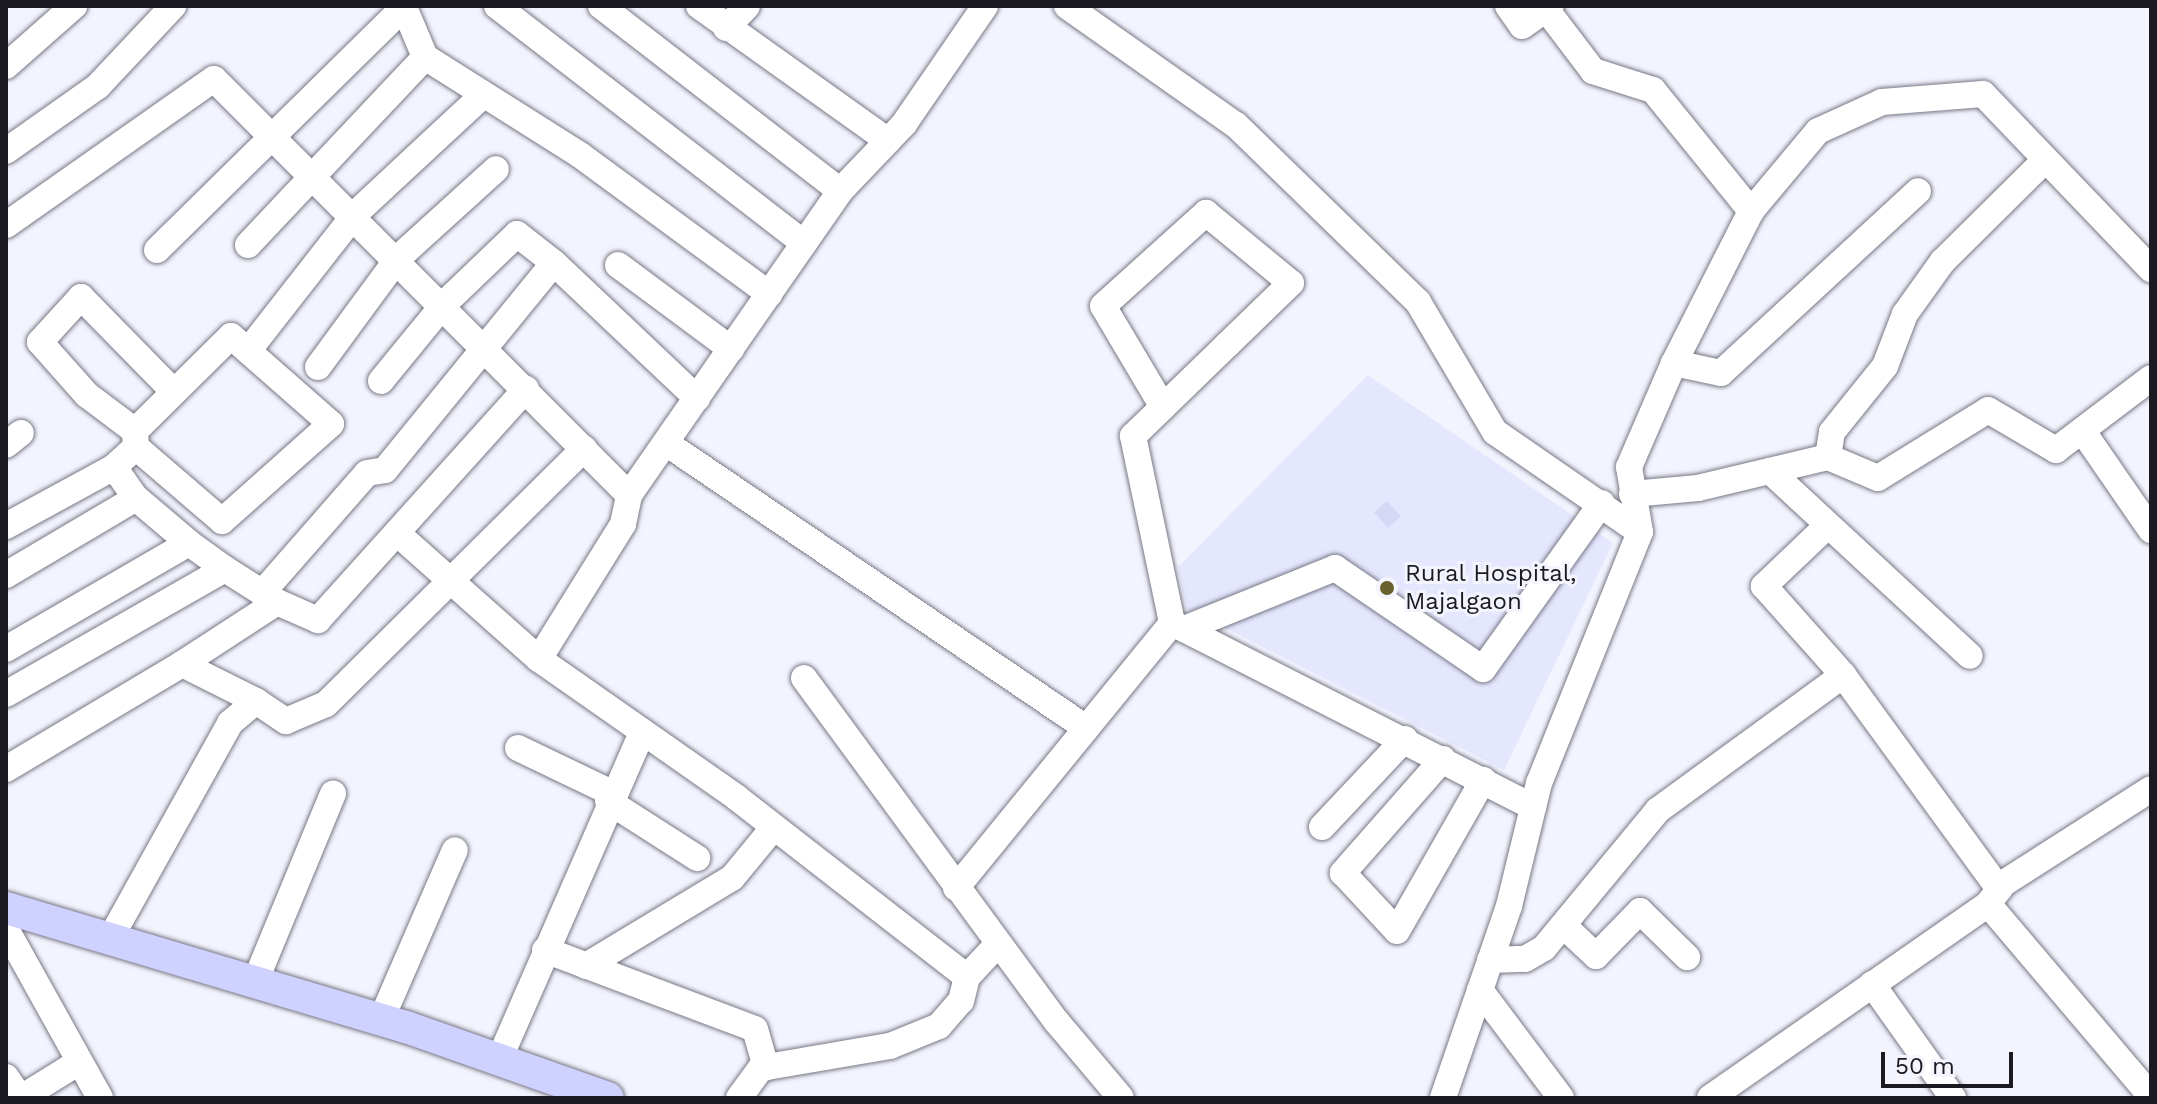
<!DOCTYPE html>
<html>
<head>
<meta charset="utf-8">
<style>
  body { margin:0 }
  #map { position:relative; width:2157px; height:1104px; overflow:hidden; background:#f3f4fd; font-family:"Work Sans",sans-serif }
  div>[style] { position:absolute }
  [style*='--x'] { left:calc(var(--x)*1px); top:calc(var(--y)*1px); width:calc(var(--w)*1px); rotate:calc(var(--a)*1deg) }
  .built>* { inset:0; background:#e5e7fe }
  .building>* { inset:0; background:#d5d7f5; transform-origin:0 0 }
  .roads { filter:drop-shadow(0 0 2px #777886) drop-shadow(0 0 2px #777886) }
  .minor>* { height:26px; margin:-13px; padding:0 13px; transform-origin:13px; border-radius:13px; background:#fff }
  .major>* { height:32px; margin:-16px; padding:0 16px; transform-origin:16px; border-radius:16px; background:#cfd1fe }
  .dots>* { width:22px; height:22px; translate:-50% -50%; box-sizing:border-box; border:4px solid #f3f4fd; border-radius:50% }
  span { translate:-50% -50%; white-space:nowrap; text-align:center; line-height:1.15; -webkit-text-stroke:6px #f3f4fd; paint-order:stroke }
  .poi-label { font-size:24px; color:#1a1a20 }
  .left { translate:0 -50%; text-align:left }
  .frame { position:absolute; inset:0; border:8px solid #1a1a20; pointer-events:none }
  .scale { position:absolute; left:1881px; top:1052px; width:132px; height:36px; box-sizing:border-box; border:4px solid #1a1a20; border-top:0; padding-left:10px; font-size:24px; line-height:28px; white-space:nowrap; color:#1a1a20; -webkit-text-stroke:6px #f3f4fd; paint-order:stroke }
</style>
</head>
<body>
<div id="map">
  <div class="built">
    <div style="clip-path:polygon(1368px 375px,1613px 543px,1504px 770px,1186px 608px,1178px 567px)"></div>
  </div>
  <div class="building">
    <div style="left:1387px;top:501px;width:21px;height:17px;rotate:49deg"></div>
  </div>
  <div class="roads">
    <div class="minor">
      <div style="--x:497;--y:6;--w:388;--a:37.7"></div>
      <div style="--x:601;--y:6;--w:302;--a:37.7"></div>
      <div style="--x:699;--y:6;--w:232;--a:35.5"></div>
      <div style="--x:1067;--y:6;--w:207;--a:35.2"></div>
      <div style="--x:1236;--y:125;--w:254;--a:44.2"></div>
      <div style="--x:1418;--y:302;--w:151;--a:59.4"></div>
      <div style="--x:1495;--y:432;--w:176;--a:34.6"></div>
      <div style="--x:1640;--y:532;--w:271;--a:111.9"></div>
      <div style="--x:1539;--y:783;--w:127;--a:103.7"></div>
      <div style="--x:1509;--y:906;--w:203;--a:109"></div>
      <div style="--x:1508;--y:6;--w:24;--a:55"></div>
      <div style="--x:1522;--y:26;--w:35;--a:-35"></div>
      <div style="--x:1546;--y:9;--w:78;--a:52.8"></div>
      <div style="--x:1593;--y:71;--w:63;--a:17.6"></div>
      <div style="--x:1653;--y:90;--w:156;--a:51"></div>
      <div style="--x:726;--y:28;--w:30;--a:-46"></div>
      <div style="--x:6;--y:66;--w:91;--a:-41.4"></div>
      <div style="--x:6;--y:151;--w:113;--a:-35.2"></div>
      <div style="--x:98;--y:86;--w:110;--a:-46.8"></div>
      <div style="--x:6;--y:225;--w:254;--a:-35.1"></div>
      <div style="--x:214;--y:79;--w:588;--a:45.07"></div>
      <div style="--x:248;--y:245;--w:258;--a:-46.7"></div>
      <div style="--x:157;--y:250;--w:346;--a:-44.5"></div>
      <div style="--x:404;--y:7;--w:54;--a:67.2"></div>
      <div style="--x:425;--y:57;--w:183;--a:32.3"></div>
      <div style="--x:580;--y:155;--w:235;--a:36.3"></div>
      <div style="--x:618;--y:265;--w:141;--a:36.6"></div>
      <div style="--x:248;--y:351;--w:174;--a:-52"></div>
      <div style="--x:355;--y:214;--w:175;--a:-42.9"></div>
      <div style="--x:1674;--y:363;--w:48;--a:12"></div>
      <div style="--x:1721;--y:373;--w:268;--a:-42.7"></div>
      <div style="--x:318;--y:367;--w:135;--a:-53.7"></div>
      <div style="--x:398;--y:258;--w:132;--a:-42.2"></div>
      <div style="--x:381;--y:381;--w:99;--a:-50.7"></div>
      <div style="--x:444;--y:304;--w:101;--a:-43.8"></div>
      <div style="--x:517;--y:234;--w:47;--a:38.1"></div>
      <div style="--x:1163;--y:407;--w:117;--a:-120.7"></div>
      <div style="--x:1103;--y:306;--w:139;--a:-42.1"></div>
      <div style="--x:1206;--y:213;--w:110;--a:39.5"></div>
      <div style="--x:1291;--y:283;--w:89;--a:135.9"></div>
      <div style="--x:1227;--y:345;--w:131;--a:135.9"></div>
      <div style="--x:1133;--y:436;--w:191;--a:78.2"></div>
      <div style="--x:135;--y:431;--w:60;--a:-143.1"></div>
      <div style="--x:87;--y:395;--w:71;--a:-131.6"></div>
      <div style="--x:40;--y:342;--w:61;--a:-47.7"></div>
      <div style="--x:81;--y:297;--w:133;--a:45.6"></div>
      <div style="--x:2084;--y:433;--w:118;--a:55.4"></div>
      <div style="--x:666;--y:443;--w:508;--a:34.16"></div>
      <div style="--x:6;--y:445;--w:19;--a:-39"></div>
      <div style="--x:136;--y:447;--w:16;--a:-94"></div>
      <div style="--x:135;--y:431;--w:135;--a:-44.7"></div>
      <div style="--x:231;--y:336;--w:133;--a:41.3"></div>
      <div style="--x:331;--y:424;--w:146;--a:138.3"></div>
      <div style="--x:222;--y:521;--w:113;--a:-139.3"></div>
      <div style="--x:136;--y:447;--w:30;--a:138"></div>
      <div style="--x:114;--y:467;--w:38;--a:55"></div>
      <div style="--x:136;--y:498;--w:70;--a:40.3"></div>
      <div style="--x:1828;--y:457;--w:25;--a:-81"></div>
      <div style="--x:1832;--y:432;--w:85;--a:-51.2"></div>
      <div style="--x:1885;--y:366;--w:56;--a:-69"></div>
      <div style="--x:1905;--y:314;--w:65;--a:-54.4"></div>
      <div style="--x:1943;--y:261;--w:142;--a:-44.7"></div>
      <div style="--x:1770;--y:471;--w:272;--a:42.8"></div>
      <div style="--x:1632;--y:494;--w:66;--a:-5.2"></div>
      <div style="--x:1698;--y:488;--w:134;--a:-13.4"></div>
      <div style="--x:1828;--y:457;--w:54;--a:22.8"></div>
      <div style="--x:1878;--y:478;--w:129;--a:-31.7"></div>
      <div style="--x:1988;--y:410;--w:79;--a:30.5"></div>
      <div style="--x:2056;--y:450;--w:119;--a:-37.2"></div>
      <div style="--x:6;--y:526;--w:123;--a:-28.6"></div>
      <div style="--x:1826;--y:527;--w:86;--a:136.4"></div>
      <div style="--x:1764;--y:586;--w:119;--a:48.4"></div>
      <div style="--x:1843;--y:675;--w:265;--a:53.9"></div>
      <div style="--x:1640;--y:532;--w:66;--a:-99.6"></div>
      <div style="--x:1629;--y:467;--w:113;--a:-66.6"></div>
      <div style="--x:1674;--y:363;--w:170;--a:-63.1"></div>
      <div style="--x:1751;--y:211;--w:104;--a:-50.1"></div>
      <div style="--x:1818;--y:131;--w:70;--a:-24.4"></div>
      <div style="--x:1882;--y:102;--w:101;--a:-4.5"></div>
      <div style="--x:1983;--y:94;--w:243;--a:46.2"></div>
      <div style="--x:398;--y:534;--w:188;--a:41.6"></div>
      <div style="--x:6;--y:575;--w:151;--a:-30.6"></div>
      <div style="--x:262;--y:593;--w:159;--a:-48.8"></div>
      <div style="--x:367;--y:473;--w:18;--a:-9"></div>
      <div style="--x:385;--y:470;--w:267;--a:-50.8"></div>
      <div style="--x:554;--y:263;--w:197;--a:43.4"></div>
      <div style="--x:277;--y:602;--w:45;--a:23.7"></div>
      <div style="--x:318;--y:620;--w:311;--a:-48"></div>
      <div style="--x:1176;--y:625;--w:401;--a:27"></div>
      <div style="--x:1184;--y:629;--w:163;--a:-22"></div>
      <div style="--x:1335;--y:568;--w:179;--a:34.3"></div>
      <div style="--x:1483;--y:669;--w:204;--a:-54.4"></div>
      <div style="--x:6;--y:649;--w:211;--a:-30.1"></div>
      <div style="--x:189;--y:543;--w:44;--a:35.8"></div>
      <div style="--x:225;--y:569;--w:252;--a:150.3"></div>
      <div style="--x:182;--y:664;--w:113;--a:-33.1"></div>
      <div style="--x:277;--y:602;--w:62;--a:-147.6"></div>
      <div style="--x:804;--y:678;--w:427;--a:53.7"></div>
      <div style="--x:1057;--y:1022;--w:99;--a:49.9"></div>
      <div style="--x:518;--y:748;--w:104;--a:25.6"></div>
      <div style="--x:1443;--y:759;--w:152;--a:131.3"></div>
      <div style="--x:1343;--y:873;--w:79;--a:47"></div>
      <div style="--x:1397;--y:931;--w:174;--a:-60.3"></div>
      <div style="--x:6;--y:769;--w:205;--a:-30.8"></div>
      <div style="--x:182;--y:664;--w:83;--a:26.6"></div>
      <div style="--x:608;--y:801;--w:106;--a:32.6"></div>
      <div style="--x:1322;--y:827;--w:121;--a:-46.7"></div>
      <div style="--x:956;--y:888;--w:342;--a:-50.8"></div>
      <div style="--x:1988;--y:904;--w:252;--a:49.7"></div>
      <div style="--x:1564;--y:926;--w:44;--a:43.2"></div>
      <div style="--x:1596;--y:956;--w:63;--a:-45.6"></div>
      <div style="--x:1640;--y:911;--w:66;--a:44.4"></div>
      <div style="--x:6;--y:929;--w:193;--a:60.9"></div>
      <div style="--x:110;--y:939;--w:247;--a:-60.9"></div>
      <div style="--x:230;--y:723;--w:34;--a:-40"></div>
      <div style="--x:256;--y:701;--w:36;--a:34"></div>
      <div style="--x:286;--y:721;--w:43;--a:-23"></div>
      <div style="--x:326;--y:704;--w:363;--a:-44.7"></div>
      <div style="--x:545;--y:950;--w:224;--a:20.6"></div>
      <div style="--x:755;--y:1029;--w:40;--a:74"></div>
      <div style="--x:1490;--y:960;--w:35;--a:-2"></div>
      <div style="--x:1525;--y:959;--w:22;--a:-30"></div>
      <div style="--x:1544;--y:948;--w:179;--a:-50.4"></div>
      <div style="--x:1658;--y:810;--w:229;--a:-36.1"></div>
      <div style="--x:586;--y:966;--w:170;--a:-31.1"></div>
      <div style="--x:732;--y:878;--w:66;--a:-50.5"></div>
      <div style="--x:967;--y:977;--w:293;--a:-142.1"></div>
      <div style="--x:736;--y:797;--w:241;--a:-145"></div>
      <div style="--x:539;--y:659;--w:159;--a:-58.1"></div>
      <div style="--x:623;--y:524;--w:30;--a:-78"></div>
      <div style="--x:629;--y:495;--w:370;--a:-55.2"></div>
      <div style="--x:840;--y:191;--w:93;--a:-46.3"></div>
      <div style="--x:904;--y:124;--w:143;--a:-55.5"></div>
      <div style="--x:255;--y:982;--w:204;--a:-67.5"></div>
      <div style="--x:1872;--y:984;--w:140;--a:54.6"></div>
      <div style="--x:1480;--y:990;--w:135;--a:53.1"></div>
      <div style="--x:381;--y:1020;--w:185;--a:-66.5"></div>
      <div style="--x:499;--y:1060;--w:358;--a:-66.4"></div>
      <div style="--x:6;--y:1077;--w:25;--a:56"></div>
      <div style="--x:21;--y:1098;--w:68;--a:-31.8"></div>
      <div style="--x:739;--y:1098;--w:37;--a:-54"></div>
      <div style="--x:761;--y:1068;--w:131;--a:-9.7"></div>
      <div style="--x:890;--y:1046;--w:53;--a:-22.2"></div>
      <div style="--x:939;--y:1026;--w:33;--a:-49"></div>
      <div style="--x:961;--y:1001;--w:25;--a:-76"></div>
      <div style="--x:967;--y:977;--w:45;--a:-46.8"></div>
      <div style="--x:1710;--y:1098;--w:339;--a:-34.9"></div>
      <div style="--x:1988;--y:904;--w:26;--a:-53"></div>
      <div style="--x:2004;--y:883;--w:174;--a:-32.6"></div>
    </div>
    <div class="major">
      <div style="--x:6;--y:908;--w:417;--a:16.6"></div>
      <div style="--x:406;--y:1027;--w:214;--a:19.4"></div>
    </div>
  </div>
  <div class="dots">
    <div style="left:1387px;top:588px;background:#68612e"></div>
  </div>
  <div class="poi-label">
    <span class="left" style="left:1405px;top:588px">Rural Hospital,<br>Majalgaon</span>
  </div>
  <div class="frame"></div>
  <div class="scale">50 m</div>
</div>
</body>
</html>
